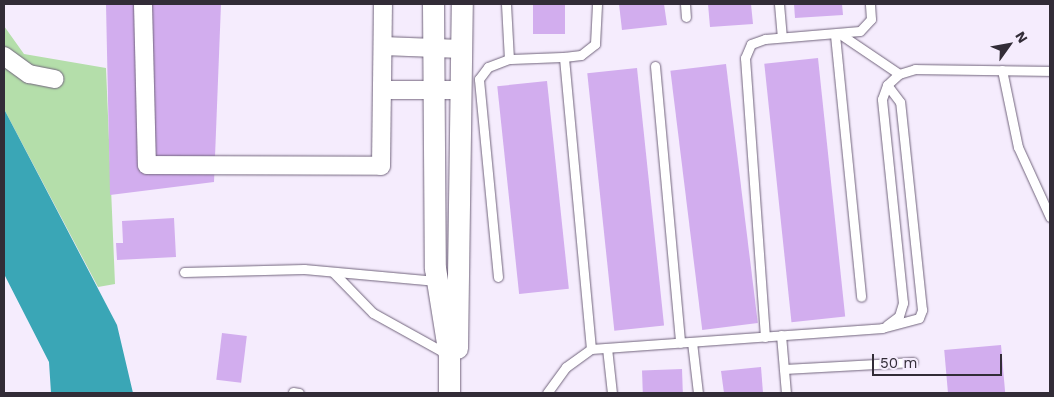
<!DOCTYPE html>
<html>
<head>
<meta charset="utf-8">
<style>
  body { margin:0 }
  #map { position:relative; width:1054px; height:397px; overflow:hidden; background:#f5ecfd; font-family:"Work Sans",sans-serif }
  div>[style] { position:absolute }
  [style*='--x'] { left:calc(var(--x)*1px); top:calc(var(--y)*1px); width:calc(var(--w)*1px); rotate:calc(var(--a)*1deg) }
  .green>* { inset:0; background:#b4deaa }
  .water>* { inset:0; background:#3aa6b6 }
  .building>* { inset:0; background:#d2adee; transform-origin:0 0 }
  .roads { filter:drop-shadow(0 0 1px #71647c) drop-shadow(0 0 1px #71647c) }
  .service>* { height:9px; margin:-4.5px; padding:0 4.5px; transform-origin:4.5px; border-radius:4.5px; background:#fff }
  .minor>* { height:18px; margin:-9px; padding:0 9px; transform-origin:9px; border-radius:9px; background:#fff }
  .tertiary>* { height:21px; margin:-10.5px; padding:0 10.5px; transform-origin:10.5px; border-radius:10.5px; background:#fff }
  span { translate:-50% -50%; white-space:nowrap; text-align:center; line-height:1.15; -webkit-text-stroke:4.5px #f5ecfd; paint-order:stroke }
  .frame { position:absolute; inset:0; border:5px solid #322c37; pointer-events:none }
  .north { position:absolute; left:984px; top:20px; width:50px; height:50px; -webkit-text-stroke:4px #f5ecfd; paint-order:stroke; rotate:58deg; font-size:14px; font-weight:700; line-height:20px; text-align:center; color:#322c37 }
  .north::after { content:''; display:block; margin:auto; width:18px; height:22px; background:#322c37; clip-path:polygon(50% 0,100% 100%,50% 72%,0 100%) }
  .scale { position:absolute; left:872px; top:354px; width:130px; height:22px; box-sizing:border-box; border:2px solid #322c37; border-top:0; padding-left:6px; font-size:15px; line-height:18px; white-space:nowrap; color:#322c37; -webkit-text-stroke:4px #f5ecfd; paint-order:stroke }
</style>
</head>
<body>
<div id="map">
  <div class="green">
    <div style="clip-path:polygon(4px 26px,24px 54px,106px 68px,115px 284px,98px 287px,4px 109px)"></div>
  </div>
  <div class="water">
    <div style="clip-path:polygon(4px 109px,117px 325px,133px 393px,51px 393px,49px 362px,4px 274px)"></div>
  </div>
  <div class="building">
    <div style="clip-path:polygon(106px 4px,221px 4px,214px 182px,110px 195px)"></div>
    <div style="left:533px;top:4px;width:32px;height:30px"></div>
    <div style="clip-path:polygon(619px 4px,664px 4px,667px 25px,622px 30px)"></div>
    <div style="clip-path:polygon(708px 4px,751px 4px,753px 24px,710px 27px)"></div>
    <div style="clip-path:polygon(794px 4px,842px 4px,843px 15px,795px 18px)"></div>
    <div style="left:818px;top:58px;width:260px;height:54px;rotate:84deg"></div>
    <div style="left:726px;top:64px;width:261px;height:56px;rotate:83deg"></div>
    <div style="left:637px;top:68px;width:259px;height:50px;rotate:84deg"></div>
    <div style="left:547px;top:81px;width:209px;height:50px;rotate:84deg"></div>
    <div style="clip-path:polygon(174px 218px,176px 257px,117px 260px,116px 243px,123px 243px,122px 221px)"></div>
    <div style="left:222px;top:333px;width:25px;height:47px;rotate:7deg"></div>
    <div style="left:1001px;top:345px;width:48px;height:57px;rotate:85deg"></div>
    <div style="clip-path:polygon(761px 367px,763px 393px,724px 393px,721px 371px)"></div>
    <div style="left:682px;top:369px;width:24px;height:40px;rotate:88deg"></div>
  </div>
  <div class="roads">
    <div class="service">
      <div style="--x:506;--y:4;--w:55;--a:86.9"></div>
      <div style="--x:685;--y:4;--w:13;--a:86"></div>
      <div style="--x:779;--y:4;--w:33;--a:85"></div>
      <div style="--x:840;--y:34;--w:71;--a:34.1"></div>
      <div style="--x:835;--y:35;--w:263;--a:84.3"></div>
      <div style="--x:655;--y:66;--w:278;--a:84.8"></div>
      <div style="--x:1002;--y:70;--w:79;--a:78.3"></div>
      <div style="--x:1018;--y:147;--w:77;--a:65.4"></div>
      <div style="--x:184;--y:272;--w:120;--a:-1.4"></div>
      <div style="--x:304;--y:269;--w:133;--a:5.2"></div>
      <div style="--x:333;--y:272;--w:57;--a:45.7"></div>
      <div style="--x:373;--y:313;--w:85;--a:29"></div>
      <div style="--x:498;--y:277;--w:199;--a:-95.5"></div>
      <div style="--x:479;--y:79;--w:15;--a:-53"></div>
      <div style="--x:488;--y:67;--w:22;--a:-21"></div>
      <div style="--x:509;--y:59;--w:55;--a:-2.1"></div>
      <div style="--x:887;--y:325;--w:15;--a:-37"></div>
      <div style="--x:899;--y:316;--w:14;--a:-73"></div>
      <div style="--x:903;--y:303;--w:205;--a:-95.9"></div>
      <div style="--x:882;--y:99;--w:15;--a:-70"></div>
      <div style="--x:887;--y:85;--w:16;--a:-43"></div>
      <div style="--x:899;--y:74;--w:17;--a:-17"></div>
      <div style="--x:915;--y:69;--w:135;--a:0.8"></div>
      <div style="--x:781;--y:335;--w:58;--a:85.1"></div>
      <div style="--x:765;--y:337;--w:280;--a:-94.1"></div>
      <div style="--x:745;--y:58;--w:15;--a:-67"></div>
      <div style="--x:751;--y:44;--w:15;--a:-20"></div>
      <div style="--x:765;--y:39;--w:95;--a:-4.8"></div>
      <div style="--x:860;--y:31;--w:16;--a:-47"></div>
      <div style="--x:871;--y:19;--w:15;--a:-94"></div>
      <div style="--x:692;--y:342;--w:51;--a:83.3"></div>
      <div style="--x:607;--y:348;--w:45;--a:83.7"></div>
      <div style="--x:591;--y:349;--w:293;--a:-95.3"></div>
      <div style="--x:564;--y:57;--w:17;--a:-7"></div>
      <div style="--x:581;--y:55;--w:18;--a:-38"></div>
      <div style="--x:595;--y:44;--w:40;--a:-87.1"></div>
      <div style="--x:784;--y:369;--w:129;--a:-3.1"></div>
      <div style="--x:293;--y:392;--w:6;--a:9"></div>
      <div style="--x:547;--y:393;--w:32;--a:-54"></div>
      <div style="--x:566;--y:367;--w:31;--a:-36"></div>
      <div style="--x:591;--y:349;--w:292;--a:-4.1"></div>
      <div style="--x:882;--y:328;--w:38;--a:-15"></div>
      <div style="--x:919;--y:318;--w:9;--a:-69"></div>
      <div style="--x:922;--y:310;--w:209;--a:-96"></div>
      <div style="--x:900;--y:102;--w:21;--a:-127"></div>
    </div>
    <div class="minor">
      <div style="--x:143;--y:4;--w:161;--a:88.6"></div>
      <div style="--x:147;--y:165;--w:234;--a:0.2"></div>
      <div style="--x:381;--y:166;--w:162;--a:-89.3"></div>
      <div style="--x:383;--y:46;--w:78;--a:2.2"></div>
      <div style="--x:4;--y:56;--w:31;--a:36"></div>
      <div style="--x:29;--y:74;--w:26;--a:11"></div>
      <div style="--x:382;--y:90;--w:79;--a:0"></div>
    </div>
    <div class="tertiary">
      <div style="--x:433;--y:4;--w:264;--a:89.6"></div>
      <div style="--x:435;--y:268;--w:88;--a:80.9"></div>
      <div style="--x:449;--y:355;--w:38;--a:90"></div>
      <div style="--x:457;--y:348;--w:344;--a:-89.2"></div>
    </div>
  </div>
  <div class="frame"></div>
  <div class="north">N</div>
  <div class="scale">50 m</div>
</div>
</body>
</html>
